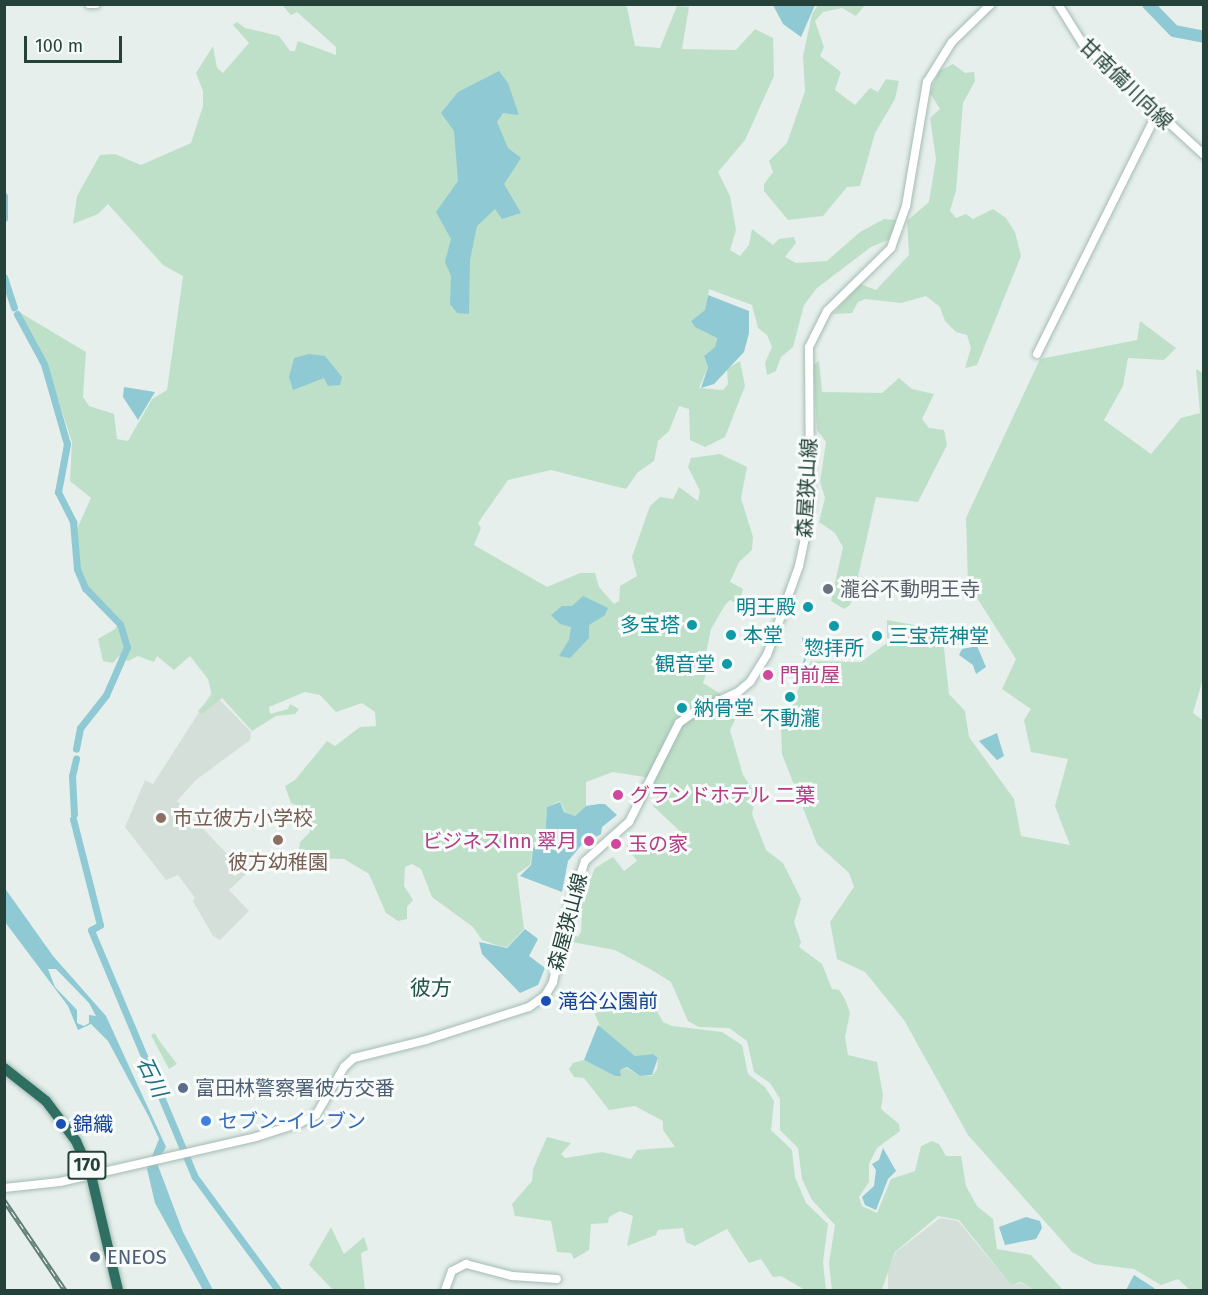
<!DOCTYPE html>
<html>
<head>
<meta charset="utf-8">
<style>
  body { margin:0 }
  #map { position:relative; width:1208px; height:1295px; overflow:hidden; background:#e6efeb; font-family:"Fira Sans","Noto Sans JP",sans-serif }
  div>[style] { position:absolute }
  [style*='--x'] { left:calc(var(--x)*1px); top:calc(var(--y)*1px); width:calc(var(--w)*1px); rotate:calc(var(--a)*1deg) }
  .built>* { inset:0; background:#d4dfda }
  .green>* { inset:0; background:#bfe0c8 }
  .water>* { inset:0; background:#8ec9d4 }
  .stream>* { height:2px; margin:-1px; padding:0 1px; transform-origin:1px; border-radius:1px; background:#8ec9d4 }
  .canal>* { height:7px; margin:-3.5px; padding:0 3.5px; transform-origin:3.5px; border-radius:3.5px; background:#8ec9d4 }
  .river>* { height:12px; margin:-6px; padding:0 6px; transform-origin:6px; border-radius:6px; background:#8ec9d4 }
  .roads { filter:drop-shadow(0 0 2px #a4bbb3) drop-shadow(0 0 2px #a4bbb3) }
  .secondary>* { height:8px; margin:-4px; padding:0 4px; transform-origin:4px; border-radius:4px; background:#fff }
  .highway>* { height:10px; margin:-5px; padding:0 5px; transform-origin:5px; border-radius:5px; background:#2f6f62 }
  .rail>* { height:4.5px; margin-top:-2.25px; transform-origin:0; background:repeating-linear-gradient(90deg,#f7fbf9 0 7px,#5f7d75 0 14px); box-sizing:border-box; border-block:2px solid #5f7d75 }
  .dots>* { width:16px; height:16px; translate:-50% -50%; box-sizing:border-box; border:3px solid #f7fbf9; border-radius:50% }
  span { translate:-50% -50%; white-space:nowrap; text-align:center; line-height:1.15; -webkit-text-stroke:6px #f7fbf9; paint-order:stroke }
  .shield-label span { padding:2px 4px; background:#f7fbf9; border:2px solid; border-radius:4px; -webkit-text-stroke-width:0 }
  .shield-label { font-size:18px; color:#24423a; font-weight:700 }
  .street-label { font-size:20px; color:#24423a }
  .worship-label { font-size:20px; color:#5b616d }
  .left { translate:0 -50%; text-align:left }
  .culture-label { font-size:20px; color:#0d838f }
  .right { translate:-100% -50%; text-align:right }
  .hotel-label { font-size:20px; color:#b23c85 }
  .education-label { font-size:20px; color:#785e54 }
  .transit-label { font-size:20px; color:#164399 }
  .service-label { font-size:20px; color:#4e5e75 }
  .shop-label { font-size:20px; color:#366cbe }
  .neighbourhood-label { font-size:21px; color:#1f5548 }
  .water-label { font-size:21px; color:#1c6f80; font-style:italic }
  .frame { position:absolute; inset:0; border:6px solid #24423a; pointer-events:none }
  .scale { position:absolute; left:24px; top:36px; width:98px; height:27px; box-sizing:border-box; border:3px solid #24423a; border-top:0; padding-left:8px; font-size:18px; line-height:21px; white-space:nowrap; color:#24423a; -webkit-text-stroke:4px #f7fbf9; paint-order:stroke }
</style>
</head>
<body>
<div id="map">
  <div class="built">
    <div style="clip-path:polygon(212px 692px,251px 732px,250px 740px,196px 780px,177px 801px,246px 874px,229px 890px,249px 911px,220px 940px,213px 936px,193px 901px,195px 898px,178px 875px,166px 880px,125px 827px,145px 780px,153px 784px)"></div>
    <div style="clip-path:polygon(940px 1218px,958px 1221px,1011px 1285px,1021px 1283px,1034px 1290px,888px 1289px,888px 1270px,896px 1252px)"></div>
  </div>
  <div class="green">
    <div style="clip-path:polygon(282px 5px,623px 5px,627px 7px,635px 46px,660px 48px,677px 6px,689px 7px,682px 49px,736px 50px,755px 29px,773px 38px,774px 76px,745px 140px,718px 172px,730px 196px,736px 230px,730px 250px,740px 256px,749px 245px,752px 229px,773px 245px,779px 239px,794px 237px,796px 243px,785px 257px,796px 263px,827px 261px,860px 232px,884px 219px,896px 220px,890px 239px,871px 247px,817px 288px,804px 305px,793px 347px,781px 357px,776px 371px,767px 375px,765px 363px,772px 347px,767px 335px,758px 328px,752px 305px,709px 289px,705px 310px,691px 321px,695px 327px,717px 337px,715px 347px,704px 356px,708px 367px,699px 388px,723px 390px,728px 384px,727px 369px,740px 361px,745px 386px,725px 437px,705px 447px,690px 440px,689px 409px,679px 406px,669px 431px,658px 441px,654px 461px,638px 472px,626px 489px,551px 470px,508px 480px,478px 523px,481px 528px,474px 545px,547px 587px,580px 573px,595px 573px,599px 587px,614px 604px,619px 601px,620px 586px,637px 576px,632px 557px,650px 506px,660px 497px,673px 499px,679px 487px,698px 501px,700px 491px,688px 467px,691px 458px,720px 454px,747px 467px,741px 498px,753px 537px,752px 550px,739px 562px,730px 582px,743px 589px,741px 597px,736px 603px,730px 600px,725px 605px,711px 629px,705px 657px,711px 659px,703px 683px,719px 693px,736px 718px,730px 730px,743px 775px,756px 795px,752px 814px,766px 850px,783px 863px,801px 899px,794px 922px,801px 942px,799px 947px,822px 964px,832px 989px,839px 990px,845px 999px,850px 1013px,845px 1037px,848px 1055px,877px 1062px,883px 1095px,881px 1109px,899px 1124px,900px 1131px,877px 1148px,869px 1164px,869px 1182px,859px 1197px,862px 1206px,877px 1213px,891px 1179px,915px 1171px,921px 1146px,932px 1141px,939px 1144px,946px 1156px,961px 1156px,966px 1186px,977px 1206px,993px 1219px,997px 1249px,1031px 1255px,1063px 1290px,1034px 1290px,1021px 1282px,1011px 1285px,959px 1220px,938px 1216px,895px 1252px,882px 1289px,832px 1290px,829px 1263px,835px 1225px,812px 1200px,802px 1179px,798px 1148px,780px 1130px,780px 1099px,770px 1083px,754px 1072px,747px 1041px,729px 1028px,699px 1027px,688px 1021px,671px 982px,650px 969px,615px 950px,572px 942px,574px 935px,578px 937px,581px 932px,582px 913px,574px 904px,577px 892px,588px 885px,595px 868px,613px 857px,624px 871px,637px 861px,626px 846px,639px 835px,656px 845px,675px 848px,686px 837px,653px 806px,661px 788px,645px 777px,613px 772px,586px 782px,586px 806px,575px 816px,565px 812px,560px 801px,547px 807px,545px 839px,533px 847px,530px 865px,517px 874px,524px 929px,507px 947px,499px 946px,482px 940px,473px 927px,432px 897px,421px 869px,412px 864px,405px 867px,404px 886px,413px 900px,407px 907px,407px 919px,398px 921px,386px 913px,369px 874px,344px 859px,304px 858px,299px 852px,300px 842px,310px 832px,303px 808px,291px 803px,285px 786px,295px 780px,327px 741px,335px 746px,360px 727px,376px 726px,375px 712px,362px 703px,336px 712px,320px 695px,305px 692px,269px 707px,270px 714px,288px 709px,290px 704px,299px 709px,295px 714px,276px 716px,252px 731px,222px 698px,202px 714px,198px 711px,212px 696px,208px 679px,190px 656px,174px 670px,157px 656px,154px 662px,138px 656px,128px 661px,119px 656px,113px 663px,103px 661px,98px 639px,115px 629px,121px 620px,86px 586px,78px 567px,75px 533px,91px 498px,70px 481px,72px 442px,46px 363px,19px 312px,86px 352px,83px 397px,89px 406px,114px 414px,117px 439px,128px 441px,152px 399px,167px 390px,183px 276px,163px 265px,108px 204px,98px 214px,73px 224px,77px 196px,100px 155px,115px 154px,141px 165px,191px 143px,203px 106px,203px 91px,196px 73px,213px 46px,217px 68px,223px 73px,249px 43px,233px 25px,237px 22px,245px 28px,279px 36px,290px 51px,295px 51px,298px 41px,336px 55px,336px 47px,297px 12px,291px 15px)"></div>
    <div style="clip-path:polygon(818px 5px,865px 5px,856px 16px,842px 8px,823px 12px,815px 21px,824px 47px,820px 56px,841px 72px,835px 90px,855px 105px,870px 88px,878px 92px,886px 79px,899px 81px,895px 99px,875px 133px,860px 186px,847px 187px,823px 216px,788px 220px,764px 191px,764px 184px,773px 172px,769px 161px,787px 143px,805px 91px,803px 56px,812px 14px)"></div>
    <div style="clip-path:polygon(953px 64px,965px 73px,974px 72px,975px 81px,963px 103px,956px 191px,950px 211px,956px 218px,966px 214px,973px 219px,993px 209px,1006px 218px,1015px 232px,1021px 256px,977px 365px,965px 368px,971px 348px,967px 335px,956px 332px,945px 321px,940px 307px,926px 296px,901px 303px,865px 299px,858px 302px,852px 313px,833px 314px,860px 284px,876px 290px,909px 255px,907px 221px,929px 202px,936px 159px,930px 118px,940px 109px,930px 93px,939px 71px)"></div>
    <div style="clip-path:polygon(1140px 321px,1176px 348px,1164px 360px,1128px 358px,1123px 386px,1104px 420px,1151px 454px,1181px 418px,1200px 413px,1196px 369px,1203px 373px,1204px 675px,1193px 713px,1204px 721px,1203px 1290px,1190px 1290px,1178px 1279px,1161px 1285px,1134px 1269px,1094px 1264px,1072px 1252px,968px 1135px,904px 1020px,865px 972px,837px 959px,830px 922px,854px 887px,849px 873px,817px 844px,782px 754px,781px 727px,811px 661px,861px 662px,887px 643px,887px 620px,942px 630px,949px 694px,965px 711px,969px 737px,1014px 799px,1021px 836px,1070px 845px,1055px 806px,1068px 759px,1031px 752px,1024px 720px,1031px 709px,1002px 689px,1016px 659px,968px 584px,966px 518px,1040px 359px,1137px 340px)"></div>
    <div style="clip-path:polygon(819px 361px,822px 392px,882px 393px,899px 378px,912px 389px,934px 394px,922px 419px,929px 428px,944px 430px,947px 445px,918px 502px,876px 497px,855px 590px,850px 605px,844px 609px,831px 601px,843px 547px,835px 533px,819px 522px,825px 498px,820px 482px,826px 442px,817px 430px,813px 365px)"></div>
    <div style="clip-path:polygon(608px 990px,651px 1000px,663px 1022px,672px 1026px,722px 1032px,742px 1045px,748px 1074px,765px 1087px,774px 1101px,771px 1130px,792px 1150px,795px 1177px,806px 1203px,828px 1224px,823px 1262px,826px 1290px,805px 1290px,781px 1276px,773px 1277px,761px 1259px,749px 1263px,727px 1229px,695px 1246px,686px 1242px,683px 1228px,658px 1230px,656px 1235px,627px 1246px,633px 1216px,620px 1211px,609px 1217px,608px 1223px,591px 1224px,589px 1250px,574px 1259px,571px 1253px,557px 1252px,551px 1221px,515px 1216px,512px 1204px,532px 1181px,533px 1169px,547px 1137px,571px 1143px,561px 1154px,565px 1158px,602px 1152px,631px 1159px,637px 1150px,675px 1147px,663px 1130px,663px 1121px,635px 1106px,609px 1110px,584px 1078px,574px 1077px,569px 1069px,573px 1063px,584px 1060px,615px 1076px,621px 1076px,620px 1070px,627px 1068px,640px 1076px,652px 1076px,657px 1069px,658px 1058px,653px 1054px,635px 1056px,601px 1029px,590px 1002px)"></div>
    <div style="clip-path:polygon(155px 1033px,158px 1039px,177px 1064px,169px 1069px,151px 1035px)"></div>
    <div style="clip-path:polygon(331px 1227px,344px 1254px,364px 1237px,368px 1250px,361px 1253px,365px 1290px,333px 1290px,309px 1265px)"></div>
  </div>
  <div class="water">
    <div style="clip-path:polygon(773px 5px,815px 5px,801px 37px,783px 24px)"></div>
    <div style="clip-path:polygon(499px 71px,508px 83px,519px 115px,503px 113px,497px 122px,508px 148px,521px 158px,504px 184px,521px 213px,502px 219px,495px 209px,477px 226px,470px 260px,469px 314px,457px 313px,450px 304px,451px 276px,445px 262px,451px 239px,436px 212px,458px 181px,454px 131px,441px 113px,458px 92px)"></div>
    <div style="clip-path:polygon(708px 295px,749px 311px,749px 333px,744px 352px,714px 384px,701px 388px,708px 367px,704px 356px,715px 347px,717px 338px,695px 327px,691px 321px,705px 310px)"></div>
    <div style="clip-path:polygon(309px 354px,325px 356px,342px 377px,340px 385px,328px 386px,324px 378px,293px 390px,289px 377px,294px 358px)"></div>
    <div style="clip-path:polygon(124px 387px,155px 392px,138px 420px,123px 397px)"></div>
    <div style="clip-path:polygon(583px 596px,608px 608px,605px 615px,589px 625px,589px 638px,570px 658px,559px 656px,569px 640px,571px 627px,560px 624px,551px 615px,562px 606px,572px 606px)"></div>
    <div style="clip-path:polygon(977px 646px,986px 667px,976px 674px,973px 665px,959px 655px,962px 649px)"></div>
    <div style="clip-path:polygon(997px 733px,1004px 756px,997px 760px,979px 741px)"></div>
    <div style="clip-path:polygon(560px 802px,564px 812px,575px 816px,586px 806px,599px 804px,605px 804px,617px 815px,602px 827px,601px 834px,594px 838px,588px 833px,582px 838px,584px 842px,568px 861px,562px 892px,520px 876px,531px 865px,533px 848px,545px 839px,547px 807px)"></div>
    <div style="clip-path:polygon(evenodd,4px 887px,53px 956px,106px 1016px,166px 1147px,157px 1163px,183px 1232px,213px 1290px,203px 1290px,155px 1203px,147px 1169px,159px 1139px,149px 1117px,108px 1041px,91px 1024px,78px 1030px,68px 1006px,5px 922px,4px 887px,48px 969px,56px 969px,89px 1003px,96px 1016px,89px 1015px,89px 1023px,84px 1026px,77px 1023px,77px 1010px,55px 987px,48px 969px)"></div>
    <div style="clip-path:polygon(525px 929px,538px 939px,529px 956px,545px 968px,538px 985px,520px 993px,482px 954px,479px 942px,507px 948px)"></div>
    <div style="clip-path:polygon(598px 1025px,635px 1056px,653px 1054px,658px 1058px,652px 1075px,640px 1076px,627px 1067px,620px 1070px,621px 1076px,615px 1076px,584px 1060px)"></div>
    <div style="clip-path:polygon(883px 1148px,896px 1171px,888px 1179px,876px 1210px,865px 1205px,862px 1197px,874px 1186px,876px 1170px,872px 1164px,879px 1160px)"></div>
    <div style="clip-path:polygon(1026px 1217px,1040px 1221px,1042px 1228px,1036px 1239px,1005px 1245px,999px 1227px)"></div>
    <div style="clip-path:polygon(1134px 1275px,1154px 1288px,1155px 1290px,1126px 1290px)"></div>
  </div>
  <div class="stream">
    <div style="--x:799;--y:680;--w:26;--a:-74"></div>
    <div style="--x:806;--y:655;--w:17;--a:-100"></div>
  </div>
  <div class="canal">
    <div style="--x:4;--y:196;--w:22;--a:90"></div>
    <div style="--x:4;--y:277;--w:32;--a:72"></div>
    <div style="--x:17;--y:314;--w:57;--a:61.6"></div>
    <div style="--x:44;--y:364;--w:83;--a:74"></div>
    <div style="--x:67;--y:444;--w:49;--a:100.6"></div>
    <div style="--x:58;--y:492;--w:34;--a:63"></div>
    <div style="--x:73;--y:522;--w:47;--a:85.1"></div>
    <div style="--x:77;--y:569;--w:21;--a:67"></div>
    <div style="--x:85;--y:588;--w:50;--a:45.8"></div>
    <div style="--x:120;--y:624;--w:24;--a:73"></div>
    <div style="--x:127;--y:647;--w:52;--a:113.6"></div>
    <div style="--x:106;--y:695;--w:42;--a:128.2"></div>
    <div style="--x:80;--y:728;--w:21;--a:101"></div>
    <div style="--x:74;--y:814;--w:38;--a:-93"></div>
    <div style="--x:72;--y:776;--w:18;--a:-77"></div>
    <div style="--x:73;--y:819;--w:109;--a:75.7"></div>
    <div style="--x:100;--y:925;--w:10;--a:151"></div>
    <div style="--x:91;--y:930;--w:268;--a:67.2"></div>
    <div style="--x:195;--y:1177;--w:140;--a:53.7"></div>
  </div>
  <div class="river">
    <div style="--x:1148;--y:4;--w:37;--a:46"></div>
    <div style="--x:1174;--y:31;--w:31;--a:11"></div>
  </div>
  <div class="roads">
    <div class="secondary">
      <div style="--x:89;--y:4;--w:7;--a:0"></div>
      <div style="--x:1058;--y:4;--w:47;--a:58"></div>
      <div style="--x:1083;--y:44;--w:164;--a:42.5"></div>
      <div style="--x:1037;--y:354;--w:267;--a:-63.5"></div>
      <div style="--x:4;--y:1188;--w:56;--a:-6.1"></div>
      <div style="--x:60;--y:1182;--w:201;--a:-12.9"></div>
      <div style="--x:256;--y:1137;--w:46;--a:-17.7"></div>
      <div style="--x:300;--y:1123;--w:18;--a:-27"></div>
      <div style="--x:316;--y:1115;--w:56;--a:-59.7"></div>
      <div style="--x:344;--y:1067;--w:13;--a:-42"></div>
      <div style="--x:354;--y:1058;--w:74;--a:-14"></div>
      <div style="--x:426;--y:1040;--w:108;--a:-17.8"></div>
      <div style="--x:529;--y:1007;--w:19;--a:-35"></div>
      <div style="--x:545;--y:996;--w:16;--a:-60"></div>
      <div style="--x:553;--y:982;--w:79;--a:-77.6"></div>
      <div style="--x:570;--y:905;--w:46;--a:-71.2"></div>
      <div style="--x:585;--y:861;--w:59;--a:-41.6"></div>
      <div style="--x:629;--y:822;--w:111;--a:-63.2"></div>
      <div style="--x:679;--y:723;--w:17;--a:-36"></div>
      <div style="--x:693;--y:713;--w:50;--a:-25"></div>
      <div style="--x:738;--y:692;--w:16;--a:-40"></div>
      <div style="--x:750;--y:682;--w:32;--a:-58"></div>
      <div style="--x:767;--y:655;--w:95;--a:-70.2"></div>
      <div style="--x:799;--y:566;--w:33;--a:-78"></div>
      <div style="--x:806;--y:534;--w:41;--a:-84.4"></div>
      <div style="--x:810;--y:493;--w:146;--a:-90.4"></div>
      <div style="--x:809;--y:347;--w:40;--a:-63.4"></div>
      <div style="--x:827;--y:311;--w:90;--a:-44.5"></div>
      <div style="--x:891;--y:248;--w:45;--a:-70.3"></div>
      <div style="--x:906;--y:206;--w:126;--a:-80.4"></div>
      <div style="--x:927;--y:82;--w:47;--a:-58"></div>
      <div style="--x:952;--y:42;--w:54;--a:-44.3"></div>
      <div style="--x:445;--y:1290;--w:20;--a:-70"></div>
      <div style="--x:452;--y:1271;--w:16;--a:-27"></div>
      <div style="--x:466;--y:1264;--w:48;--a:14.6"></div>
      <div style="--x:512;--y:1276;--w:45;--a:3.8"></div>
    </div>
    <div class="highway">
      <div style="--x:4;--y:1068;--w:53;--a:38.2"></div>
      <div style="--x:46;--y:1101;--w:50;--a:53.1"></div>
      <div style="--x:76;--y:1141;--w:37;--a:66"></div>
      <div style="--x:91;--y:1175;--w:118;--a:76.8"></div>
    </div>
  </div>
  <div class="rail">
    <div style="--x:4;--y:1200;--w:109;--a:55.9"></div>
  </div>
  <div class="dots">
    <div style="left:828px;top:589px;background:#6b7280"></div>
    <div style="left:808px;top:607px;background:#0f9aa8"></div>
    <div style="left:692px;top:625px;background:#0f9aa8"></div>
    <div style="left:834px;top:626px;background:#0f9aa8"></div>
    <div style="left:731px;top:635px;background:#0f9aa8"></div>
    <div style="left:877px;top:636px;background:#0f9aa8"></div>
    <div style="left:727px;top:664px;background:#0f9aa8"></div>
    <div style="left:768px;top:675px;background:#d1479c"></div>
    <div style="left:790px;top:697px;background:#0f9aa8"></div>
    <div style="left:682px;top:708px;background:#0f9aa8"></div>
    <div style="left:618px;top:795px;background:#d1479c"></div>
    <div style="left:161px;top:818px;background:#8d6e63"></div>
    <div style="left:278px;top:840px;background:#8d6e63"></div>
    <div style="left:589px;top:841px;background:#d1479c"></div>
    <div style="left:616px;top:844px;background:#d1479c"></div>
    <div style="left:546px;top:1001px;background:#1a4fb4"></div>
    <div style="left:183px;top:1088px;background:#5c6f8a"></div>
    <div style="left:206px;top:1121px;background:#3f7fe0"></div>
    <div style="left:61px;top:1124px;background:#1a4fb4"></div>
    <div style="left:95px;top:1257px;background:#5c6f8a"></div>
  </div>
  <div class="shield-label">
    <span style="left:87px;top:1165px">170</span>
  </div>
  <div class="street-label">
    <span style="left:1126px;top:84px;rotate:44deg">甘南備川向線</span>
    <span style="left:807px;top:488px;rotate:-87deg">森屋狭山線</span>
    <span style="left:568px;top:922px;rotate:-75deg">森屋狭山線</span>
  </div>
  <div class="worship-label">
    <span class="left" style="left:840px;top:589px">瀧谷不動明王寺</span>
  </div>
  <div class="culture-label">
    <span class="right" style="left:796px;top:607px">明王殿</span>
    <span class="right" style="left:680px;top:625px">多宝塔</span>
    <span class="left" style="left:743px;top:635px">本堂</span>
    <span class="left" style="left:889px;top:636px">三宝荒神堂</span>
    <span style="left:834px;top:648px">惣拝所</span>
    <span class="right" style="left:715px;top:664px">観音堂</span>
    <span class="left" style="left:694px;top:708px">納骨堂</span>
    <span style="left:790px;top:718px">不動瀧</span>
  </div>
  <div class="hotel-label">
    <span class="left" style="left:780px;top:675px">門前屋</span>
    <span class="left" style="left:630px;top:795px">グランドホテル 二葉</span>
    <span class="right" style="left:577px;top:841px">ビジネスInn 翠月</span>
    <span class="left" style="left:628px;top:844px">玉の家</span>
  </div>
  <div class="education-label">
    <span class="left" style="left:173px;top:818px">市立彼方小学校</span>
    <span style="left:278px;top:862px">彼方幼稚園</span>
  </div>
  <div class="transit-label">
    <span class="left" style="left:558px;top:1001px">滝谷公園前</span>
    <span class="left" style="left:73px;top:1124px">錦織</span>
  </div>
  <div class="service-label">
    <span class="left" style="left:195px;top:1088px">富田林警察署彼方交番</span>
    <span class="left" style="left:107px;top:1257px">ENEOS</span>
  </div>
  <div class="shop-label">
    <span class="left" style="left:218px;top:1121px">セブン-イレブン</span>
  </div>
  <div class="neighbourhood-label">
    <span style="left:431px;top:988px">彼方</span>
  </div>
  <div class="water-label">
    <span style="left:152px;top:1077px;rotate:64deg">石川</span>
  </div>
  <div class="frame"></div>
  <div class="scale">100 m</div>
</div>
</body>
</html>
